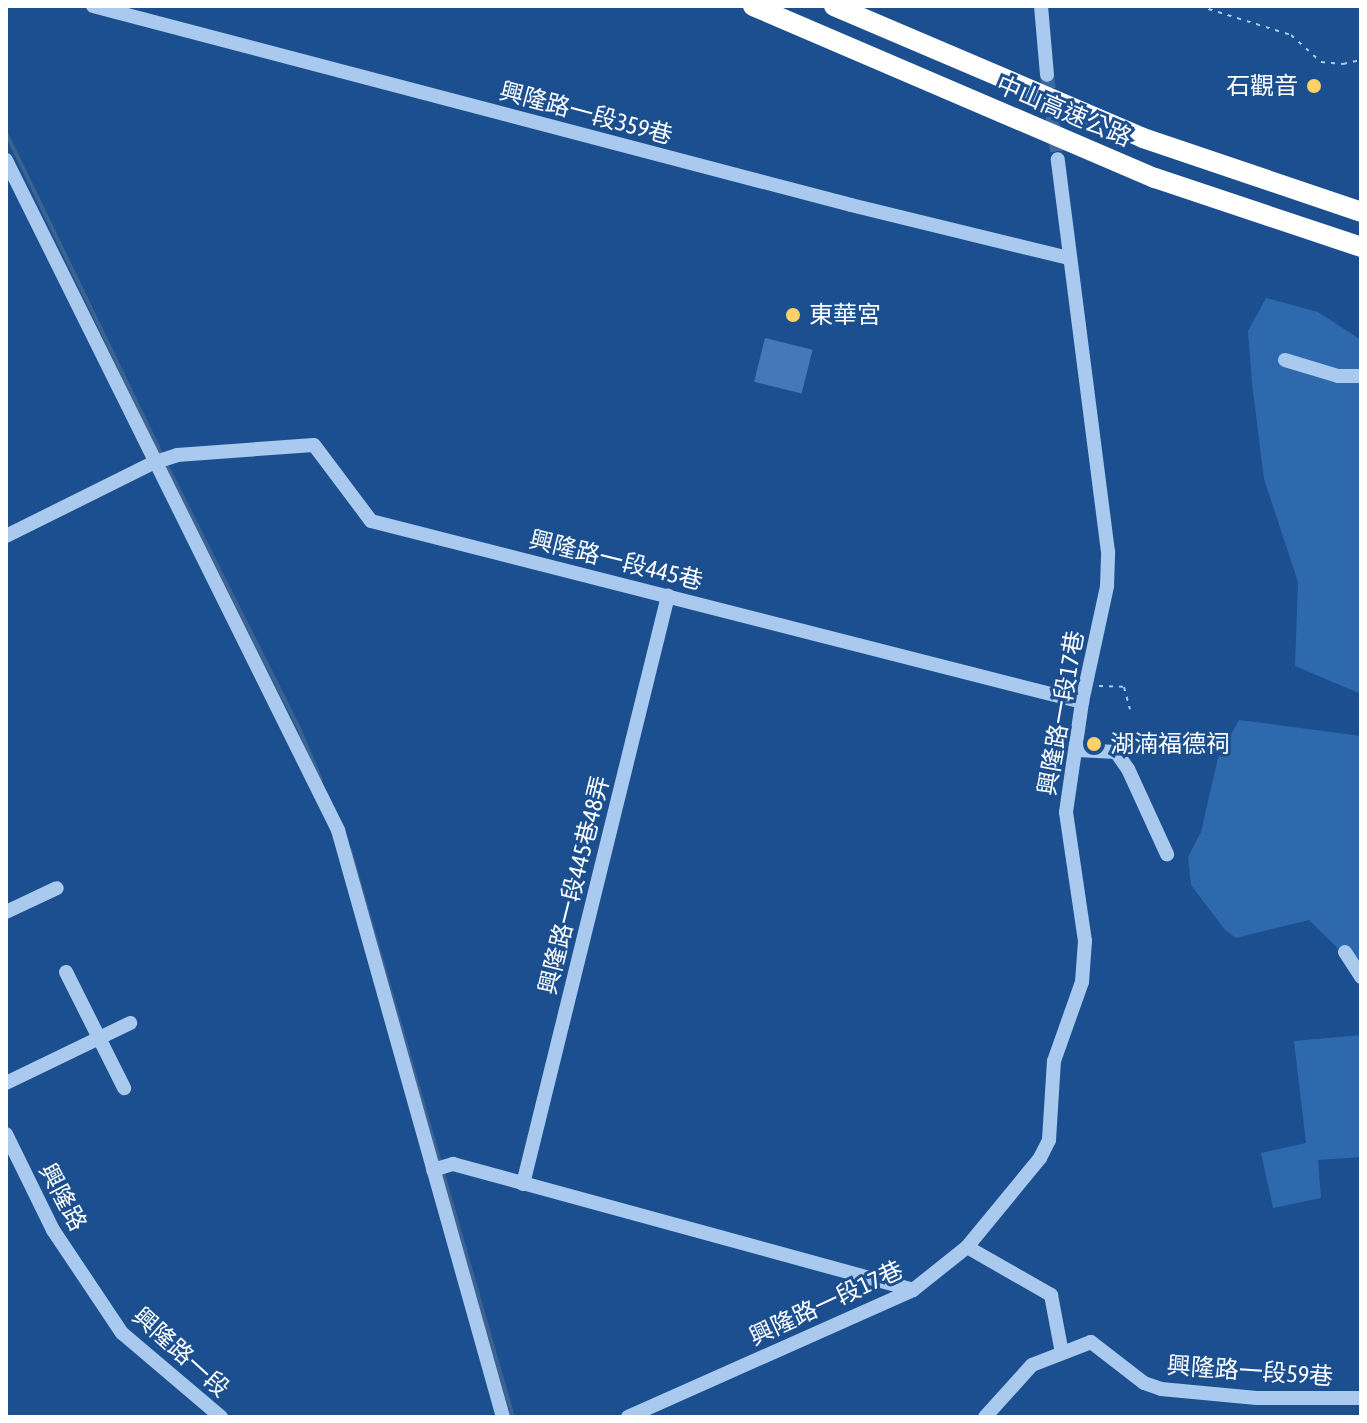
<!DOCTYPE html>
<html>
<head>
<meta charset="utf-8">
<style>
  body { margin:0 }
  #map { position:relative; width:1367px; height:1423px; overflow:hidden; background:#1b4f8f; font-family:"Asap Condensed","Noto Sans TC",sans-serif }
  div>[style] { position:absolute }
  [style*='--x'] { left:calc(var(--x)*1px); top:calc(var(--y)*1px); width:calc(var(--w)*1px); rotate:calc(var(--a)*1deg) }
  .green>* { inset:0; background:#2e69ad }
  .stream>* { height:4px; margin:-2px; padding:0 2px; transform-origin:2px; border-radius:2px; background:#3c6290 }
  .building>* { inset:0; background:#4478b7; transform-origin:0 0 }
  .minor-tunnel>* { height:14px; margin-top:-7px; transform-origin:0; background:repeating-linear-gradient(90deg,#3d69a0 0 14px,transparent 0 21px) }
  .path>* { height:2px; margin-top:-1px; transform-origin:0; background:repeating-linear-gradient(90deg,#a9c9ee 0 4px,transparent 0 10px) }
  .minor>* { height:14px; margin:-7px; padding:0 7px; transform-origin:7px; border-radius:7px; background:#a9c9ee }
  .highway>* { height:20px; margin:-10px; padding:0 10px; transform-origin:10px; border-radius:10px; background:#fff }
  .dots>* { width:22px; height:22px; translate:-50% -50%; box-sizing:border-box; border:4px solid #1b4f8f; border-radius:50% }
  span { translate:-50% -50%; white-space:nowrap; text-align:center; line-height:1.15; -webkit-text-stroke:6px #1b4f8f; paint-order:stroke }
  .poi-label { font-size:24px; color:#fff }
  .right { translate:-100% -50%; text-align:right }
  .left { translate:0 -50%; text-align:left }
  .street-label { font-size:24px; color:#fff }
  .frame { position:absolute; inset:0; border:8px solid #fff; pointer-events:none }
</style>
</head>
<body>
<div id="map">
  <div class="green">
    <div style="clip-path:polygon(1266px 298px,1318px 312px,1361px 340px,1361px 694px,1295px 666px,1298px 582px,1264px 479px,1252px 383px,1248px 331px)"></div>
    <div style="clip-path:polygon(1239px 720px,1361px 736px,1361px 971px,1309px 920px,1236px 938px,1225px 930px,1191px 885px,1188px 857px,1201px 832px,1218px 758px)"></div>
    <div style="clip-path:polygon(1361px 1035px,1361px 1157px,1318px 1160px,1321px 1198px,1273px 1208px,1261px 1153px,1306px 1143px,1294px 1041px)"></div>
  </div>
  <div class="stream">
    <div style="--x:6;--y:133;--w:359;--a:64.2"></div>
    <div style="--x:166;--y:464;--w:299;--a:63.3"></div>
    <div style="--x:300;--y:731;--w:53;--a:66.8"></div>
    <div style="--x:350;--y:850;--w:590;--a:73.96"></div>
  </div>
  <div class="building">
    <div style="left:765px;top:338px;width:49px;height:45px;rotate:14deg"></div>
  </div>
  <div class="minor-tunnel">
    <div style="--x:1047;--y:75;--w:85;--a:82.5"></div>
  </div>
  <div class="path">
    <div style="--x:1199;--y:6;--w:96;--a:17.5"></div>
    <div style="--x:1291;--y:35;--w:40;--a:42"></div>
    <div style="--x:1321;--y:62;--w:22;--a:5"></div>
    <div style="--x:1343;--y:64;--w:18;--a:-13"></div>
    <div style="--x:1099;--y:686;--w:25;--a:2"></div>
    <div style="--x:1124;--y:687;--w:23;--a:75"></div>
  </div>
  <div class="minor">
    <div style="--x:93;--y:6;--w:784;--a:14.71"></div>
    <div style="--x:851;--y:205;--w:224;--a:13.7"></div>
    <div style="--x:1041;--y:6;--w:69;--a:85"></div>
    <div style="--x:6;--y:160;--w:748;--a:63.64"></div>
    <div style="--x:338;--y:830;--w:610;--a:74.3"></div>
    <div style="--x:1285;--y:360;--w:55;--a:16.8"></div>
    <div style="--x:1338;--y:376;--w:23;--a:0"></div>
    <div style="--x:6;--y:536;--w:164;--a:-26.4"></div>
    <div style="--x:153;--y:463;--w:25;--a:-18"></div>
    <div style="--x:177;--y:455;--w:137;--a:-4.2"></div>
    <div style="--x:314;--y:445;--w:95;--a:53.1"></div>
    <div style="--x:371;--y:521;--w:734;--a:14.28"></div>
    <div style="--x:1077;--y:750;--w:39;--a:3"></div>
    <div style="--x:1116;--y:752;--w:21;--a:55"></div>
    <div style="--x:1128;--y:769;--w:94;--a:65.4"></div>
    <div style="--x:6;--y:912;--w:56;--a:-25.2"></div>
    <div style="--x:1345;--y:952;--w:30;--a:57"></div>
    <div style="--x:66;--y:972;--w:130;--a:63.4"></div>
    <div style="--x:6;--y:1083;--w:138;--a:-25.8"></div>
    <div style="--x:6;--y:1134;--w:107;--a:63.9"></div>
    <div style="--x:53;--y:1230;--w:124;--a:56.2"></div>
    <div style="--x:122;--y:1333;--w:130;--a:40.3"></div>
    <div style="--x:433;--y:1170;--w:21;--a:-17"></div>
    <div style="--x:453;--y:1164;--w:477;--a:15.3"></div>
    <div style="--x:523;--y:1184;--w:606;--a:-76.15"></div>
    <div style="--x:967;--y:1247;--w:97;--a:29.7"></div>
    <div style="--x:1051;--y:1295;--w:59;--a:79.3"></div>
    <div style="--x:628;--y:1417;--w:312;--a:-24"></div>
    <div style="--x:913;--y:1290;--w:69;--a:-38.5"></div>
    <div style="--x:967;--y:1247;--w:115;--a:-50.6"></div>
    <div style="--x:1040;--y:1158;--w:20;--a:-63"></div>
    <div style="--x:1049;--y:1140;--w:79;--a:-86.4"></div>
    <div style="--x:1054;--y:1061;--w:84;--a:-70.5"></div>
    <div style="--x:1082;--y:982;--w:41;--a:-85.8"></div>
    <div style="--x:1085;--y:941;--w:130;--a:-98.4"></div>
    <div style="--x:1066;--y:812;--w:111;--a:-81.7"></div>
    <div style="--x:1082;--y:702;--w:119;--a:-77.8"></div>
    <div style="--x:1107;--y:586;--w:34;--a:-88"></div>
    <div style="--x:1108;--y:552;--w:396;--a:-97.3"></div>
    <div style="--x:985;--y:1417;--w:70;--a:-47.9"></div>
    <div style="--x:1032;--y:1365;--w:63;--a:-21.3"></div>
    <div style="--x:1091;--y:1342;--w:67;--a:37.7"></div>
    <div style="--x:1144;--y:1383;--w:18;--a:19"></div>
    <div style="--x:1161;--y:1389;--w:96;--a:5.4"></div>
    <div style="--x:1257;--y:1398;--w:104;--a:0"></div>
  </div>
  <div class="highway">
    <div style="--x:753;--y:6;--w:437;--a:23.2"></div>
    <div style="--x:1155;--y:178;--w:217;--a:18.5"></div>
    <div style="--x:834;--y:6;--w:336;--a:23.1"></div>
    <div style="--x:1143;--y:138;--w:230;--a:18.7"></div>
  </div>
  <div class="dots">
    <div style="left:1314px;top:86px;background:#ffd166"></div>
    <div style="left:793px;top:315px;background:#ffd166"></div>
    <div style="left:1094px;top:744px;background:#ffd166"></div>
  </div>
  <div class="poi-label">
    <span class="right" style="left:1298px;top:86px">石觀音</span>
    <span class="left" style="left:809px;top:315px">東華宮</span>
    <span class="left" style="left:1110px;top:744px">湖湳福德祠</span>
  </div>
  <div class="street-label">
    <span style="left:1064px;top:111px;rotate:23deg">中山高速公路</span>
    <span style="left:586px;top:113px;rotate:15deg">興隆路一段359巷</span>
    <span style="left:616px;top:560px;rotate:14deg">興隆路一段445巷</span>
    <span style="left:1061px;top:713px;rotate:-80deg">興隆路一段17巷</span>
    <span style="left:574px;top:885px;rotate:-76deg">興隆路一段445巷48弄</span>
    <span style="left:63px;top:1197px;rotate:62deg">興隆路</span>
    <span style="left:826px;top:1303px;rotate:-25deg">興隆路一段17巷</span>
    <span style="left:181px;top:1352px;rotate:42deg">興隆路一段</span>
    <span style="left:1250px;top:1371px;rotate:4deg">興隆路一段59巷</span>
  </div>
  <div class="frame"></div>
</div>
</body>
</html>
